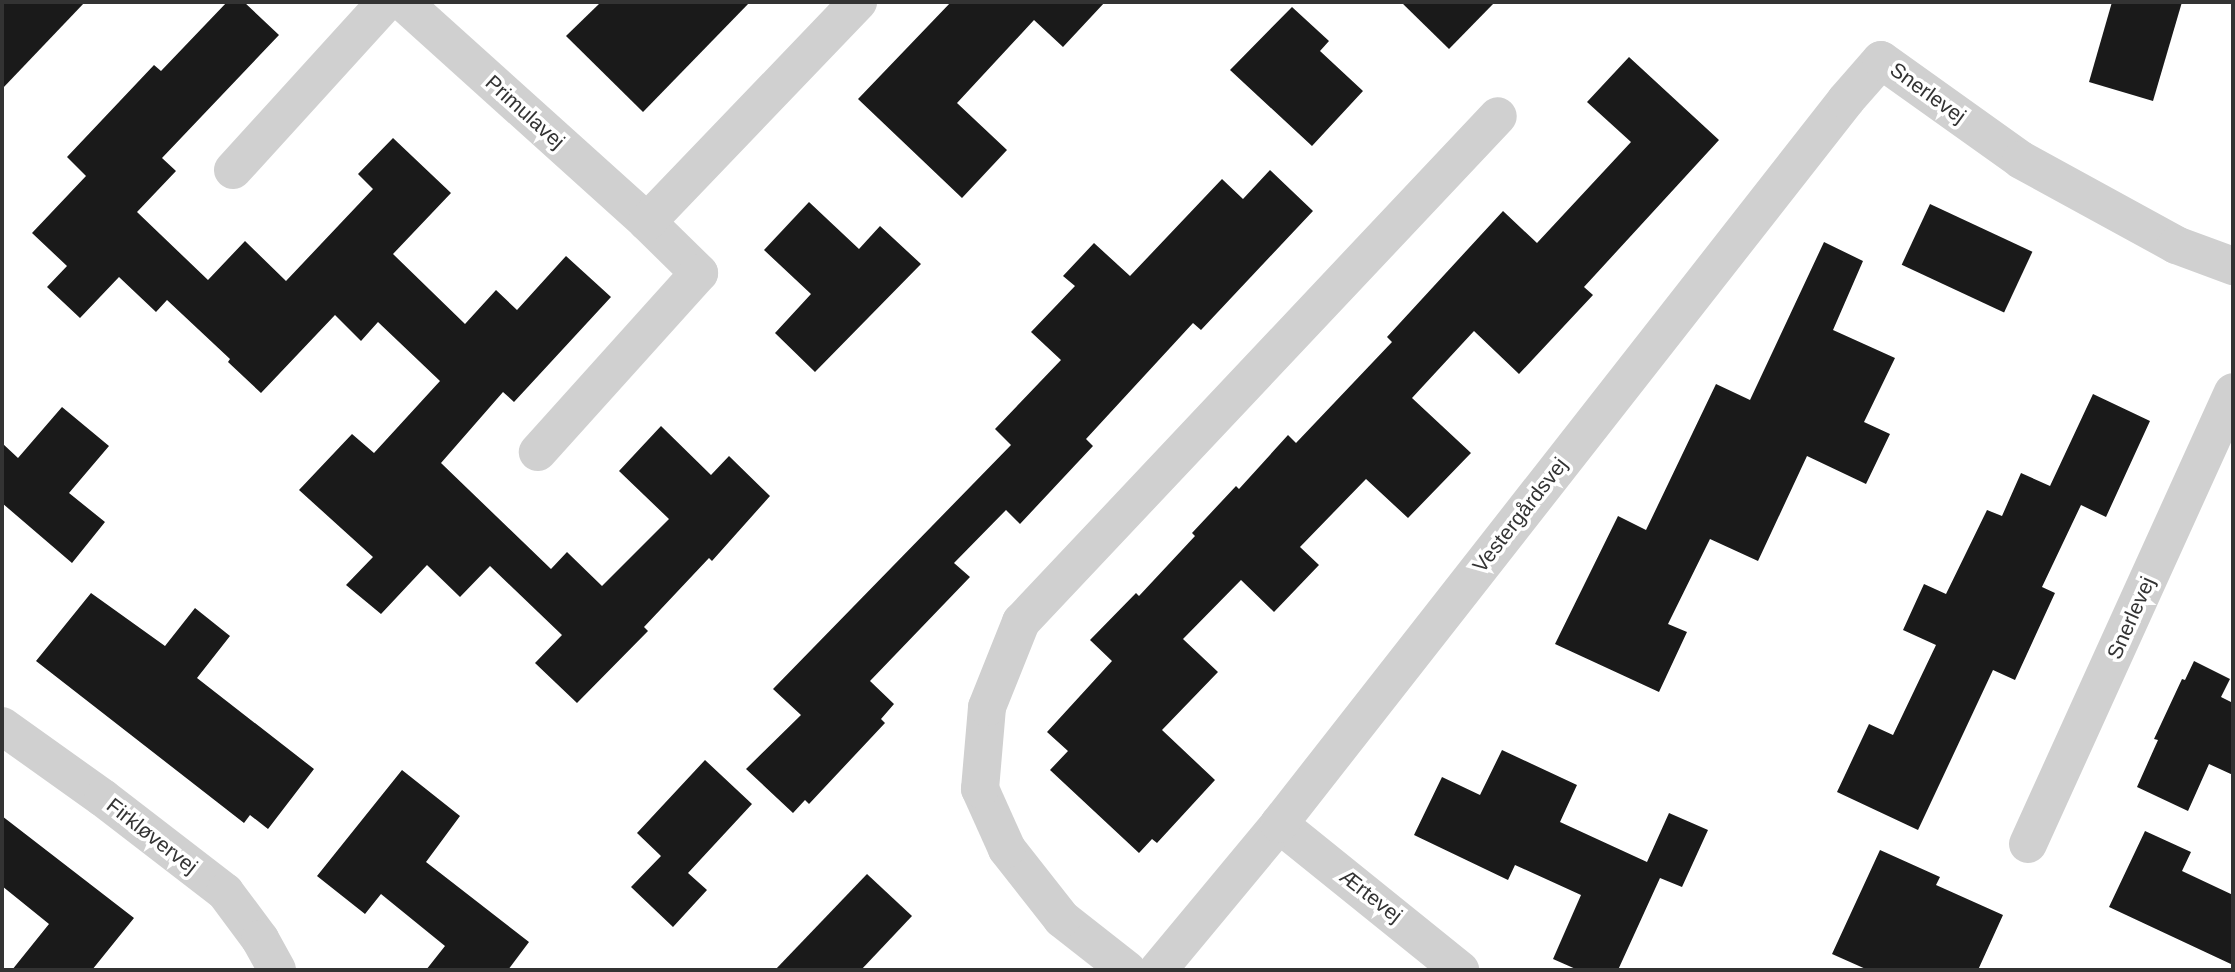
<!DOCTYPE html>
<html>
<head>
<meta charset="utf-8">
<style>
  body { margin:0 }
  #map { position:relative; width:2235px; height:972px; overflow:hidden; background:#fff; font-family:Helvetica,sans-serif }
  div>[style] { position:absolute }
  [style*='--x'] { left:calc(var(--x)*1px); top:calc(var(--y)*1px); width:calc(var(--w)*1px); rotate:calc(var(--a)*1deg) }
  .building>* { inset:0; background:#1a1a1a; transform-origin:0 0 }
  .street>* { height:38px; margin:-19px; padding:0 19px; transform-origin:19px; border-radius:19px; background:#d0d0d0 }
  span { translate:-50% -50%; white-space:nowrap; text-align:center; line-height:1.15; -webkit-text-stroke:7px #fff; paint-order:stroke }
  .street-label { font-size:21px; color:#333 }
  .frame { position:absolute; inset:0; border:4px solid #333; pointer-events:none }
</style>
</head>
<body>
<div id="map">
  <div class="building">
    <div style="clip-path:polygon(2px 2px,85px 2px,2px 89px)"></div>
    <div style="clip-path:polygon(227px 2px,244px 2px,279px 35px,162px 158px,176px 171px,137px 212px,208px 280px,245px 241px,286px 281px,373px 189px,358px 174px,393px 138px,451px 193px,393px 254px,465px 324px,496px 290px,517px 310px,566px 256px,611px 297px,514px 402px,503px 392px,441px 463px,551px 569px,567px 552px,602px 586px,669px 519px,619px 471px,661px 426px,711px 475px,729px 456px,770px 496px,712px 561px,709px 558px,644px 627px,648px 631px,577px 703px,535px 663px,562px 635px,490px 566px,460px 597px,427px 565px,381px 614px,346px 585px,373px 557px,299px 490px,352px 434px,374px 453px,440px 381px,378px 322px,361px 341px,335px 315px,261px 393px,228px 362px,230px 359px,167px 300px,156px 312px,119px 277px,80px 318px,47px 287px,67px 266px,32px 233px,86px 176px,67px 157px,154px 65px,161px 71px)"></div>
    <div style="clip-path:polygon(601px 2px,750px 2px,643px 112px,566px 36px)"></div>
    <div style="clip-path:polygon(951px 2px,1105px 2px,1063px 47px,1034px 20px,957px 103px,1007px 150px,962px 198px,858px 99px)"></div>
    <div style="clip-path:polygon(1401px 2px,1495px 2px,1449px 49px)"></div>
    <div style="clip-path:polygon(2112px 2px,2182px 2px,2153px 101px,2089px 82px)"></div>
    <div style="clip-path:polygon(1292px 7px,1329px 41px,1320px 51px,1363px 91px,1312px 146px,1230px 70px)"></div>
    <div style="clip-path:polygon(1629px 57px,1719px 140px,1584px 287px,1593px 295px,1519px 374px,1474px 331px,1412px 398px,1471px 453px,1408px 518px,1366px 479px,1300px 547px,1319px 565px,1274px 612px,1241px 580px,1183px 639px,1218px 672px,1162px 730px,1215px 780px,1157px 843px,1152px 839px,1139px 853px,1050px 770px,1068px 751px,1047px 732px,1112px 661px,1090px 640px,1136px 593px,1139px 596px,1195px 536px,1192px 533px,1236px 486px,1239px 489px,1288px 435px,1296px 443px,1392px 342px,1387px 337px,1503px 211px,1537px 243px,1631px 142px,1587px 102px)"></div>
    <div style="clip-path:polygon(1270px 170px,1313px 211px,1201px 330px,1193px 323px,1086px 439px,1093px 446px,1020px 524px,1006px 510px,954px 563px,970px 577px,870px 681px,894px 704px,881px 719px,885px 723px,809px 804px,805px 800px,793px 813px,746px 769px,801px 715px,773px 689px,1011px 445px,995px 429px,1061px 360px,1031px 332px,1075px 286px,1063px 276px,1094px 243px,1130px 276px,1222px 179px,1243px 199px)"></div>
    <div style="clip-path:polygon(809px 202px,859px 249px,880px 226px,921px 264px,815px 372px,775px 333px,811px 294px,764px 250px)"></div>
    <div style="left:1930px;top:204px;width:113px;height:67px;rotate:25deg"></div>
    <div style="clip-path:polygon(1824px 242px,1863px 261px,1833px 330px,1895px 358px,1864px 422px,1890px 434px,1866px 484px,1807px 456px,1758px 561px,1710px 539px,1668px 624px,1687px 632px,1659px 692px,1555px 644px,1618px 516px,1646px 530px,1716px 384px,1750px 400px)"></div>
    <div style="clip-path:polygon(2093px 394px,2150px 421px,2106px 517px,2081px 505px,2042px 587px,2055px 593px,2015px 680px,1993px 670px,1918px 830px,1837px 792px,1869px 724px,1893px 735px,1936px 645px,1903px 630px,1924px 584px,1946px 594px,1987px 510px,2002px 516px,2021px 473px,2050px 486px)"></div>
    <div style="clip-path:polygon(62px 407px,109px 446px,69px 493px,105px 522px,72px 563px,2px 503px,2px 443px,18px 458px)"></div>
    <div style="clip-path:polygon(91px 593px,165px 646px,195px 608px,230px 636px,197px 678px,314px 769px,268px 829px,250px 815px,244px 823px,36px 661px)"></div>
    <div style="clip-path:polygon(2194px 661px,2230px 679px,2221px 697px,2233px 703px,2233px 775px,2209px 764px,2188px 811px,2137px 787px,2158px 740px,2154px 739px,2182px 679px,2185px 680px)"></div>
    <div style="clip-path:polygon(1502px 750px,1577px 785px,1560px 822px,1647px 862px,1669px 813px,1708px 830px,1682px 887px,1660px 878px,1618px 970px,1578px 970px,1553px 959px,1581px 895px,1515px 865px,1508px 880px,1414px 835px,1442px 777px,1480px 795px)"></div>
    <div style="clip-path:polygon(705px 760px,752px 804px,688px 873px,707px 890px,673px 927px,631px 887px,661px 856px,637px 833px)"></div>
    <div style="clip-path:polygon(402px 770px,460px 816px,426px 862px,529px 942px,508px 970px,426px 970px,445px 946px,381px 894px,365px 914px,317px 876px)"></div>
    <div style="clip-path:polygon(2px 816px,134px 918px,92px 970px,12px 970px,49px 924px,2px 886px)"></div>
    <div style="clip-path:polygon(2145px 831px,2191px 852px,2182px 871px,2233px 895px,2233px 965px,2109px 907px)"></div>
    <div style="clip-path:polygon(1880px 850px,1940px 877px,1936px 885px,2003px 915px,1978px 970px,1868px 970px,1832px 954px)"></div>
    <div style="clip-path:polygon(867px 874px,912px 916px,861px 970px,775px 970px)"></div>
  </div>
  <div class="street">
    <div style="--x:403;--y:2;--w:329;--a:42"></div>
    <div style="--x:647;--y:222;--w:73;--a:44.4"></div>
    <div style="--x:699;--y:273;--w:241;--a:132"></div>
    <div style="--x:233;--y:170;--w:227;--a:-47.7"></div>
    <div style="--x:647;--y:222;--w:305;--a:-46.2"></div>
    <div style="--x:2;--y:726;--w:124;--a:35.5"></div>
    <div style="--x:103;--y:798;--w:154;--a:37.6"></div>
    <div style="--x:225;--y:892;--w:59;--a:53.3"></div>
    <div style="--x:260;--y:939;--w:35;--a:61"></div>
    <div style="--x:1279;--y:824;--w:233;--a:38.9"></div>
    <div style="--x:2028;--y:844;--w:496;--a:-65.6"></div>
    <div style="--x:1127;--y:970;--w:83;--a:-141.9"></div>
    <div style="--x:1062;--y:919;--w:89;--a:-128.2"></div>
    <div style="--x:1007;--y:849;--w:66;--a:-114.2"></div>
    <div style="--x:980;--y:789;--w:82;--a:-85.1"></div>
    <div style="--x:987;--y:707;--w:92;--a:-68.2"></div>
    <div style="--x:1021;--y:622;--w:695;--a:-46.69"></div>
    <div style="--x:1158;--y:970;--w:190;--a:-50.3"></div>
    <div style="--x:1279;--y:824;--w:920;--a:-51.93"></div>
    <div style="--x:1846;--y:100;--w:53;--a:-48.8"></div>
    <div style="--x:1881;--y:60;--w:172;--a:35.5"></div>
    <div style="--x:2021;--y:160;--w:177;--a:28.7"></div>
    <div style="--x:2176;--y:245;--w:61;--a:20.2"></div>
  </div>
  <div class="street-label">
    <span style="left:1928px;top:93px;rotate:36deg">Snerlevej</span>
    <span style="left:525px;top:112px;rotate:42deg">Primulavej</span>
    <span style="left:1520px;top:515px;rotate:-52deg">Vestergårdsvej</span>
    <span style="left:2131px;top:618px;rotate:-66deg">Snerlevej</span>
    <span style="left:152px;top:836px;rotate:38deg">Firkløvervej</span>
    <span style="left:1371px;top:896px;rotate:38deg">Ærtevej</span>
  </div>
  <div class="frame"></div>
</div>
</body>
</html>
